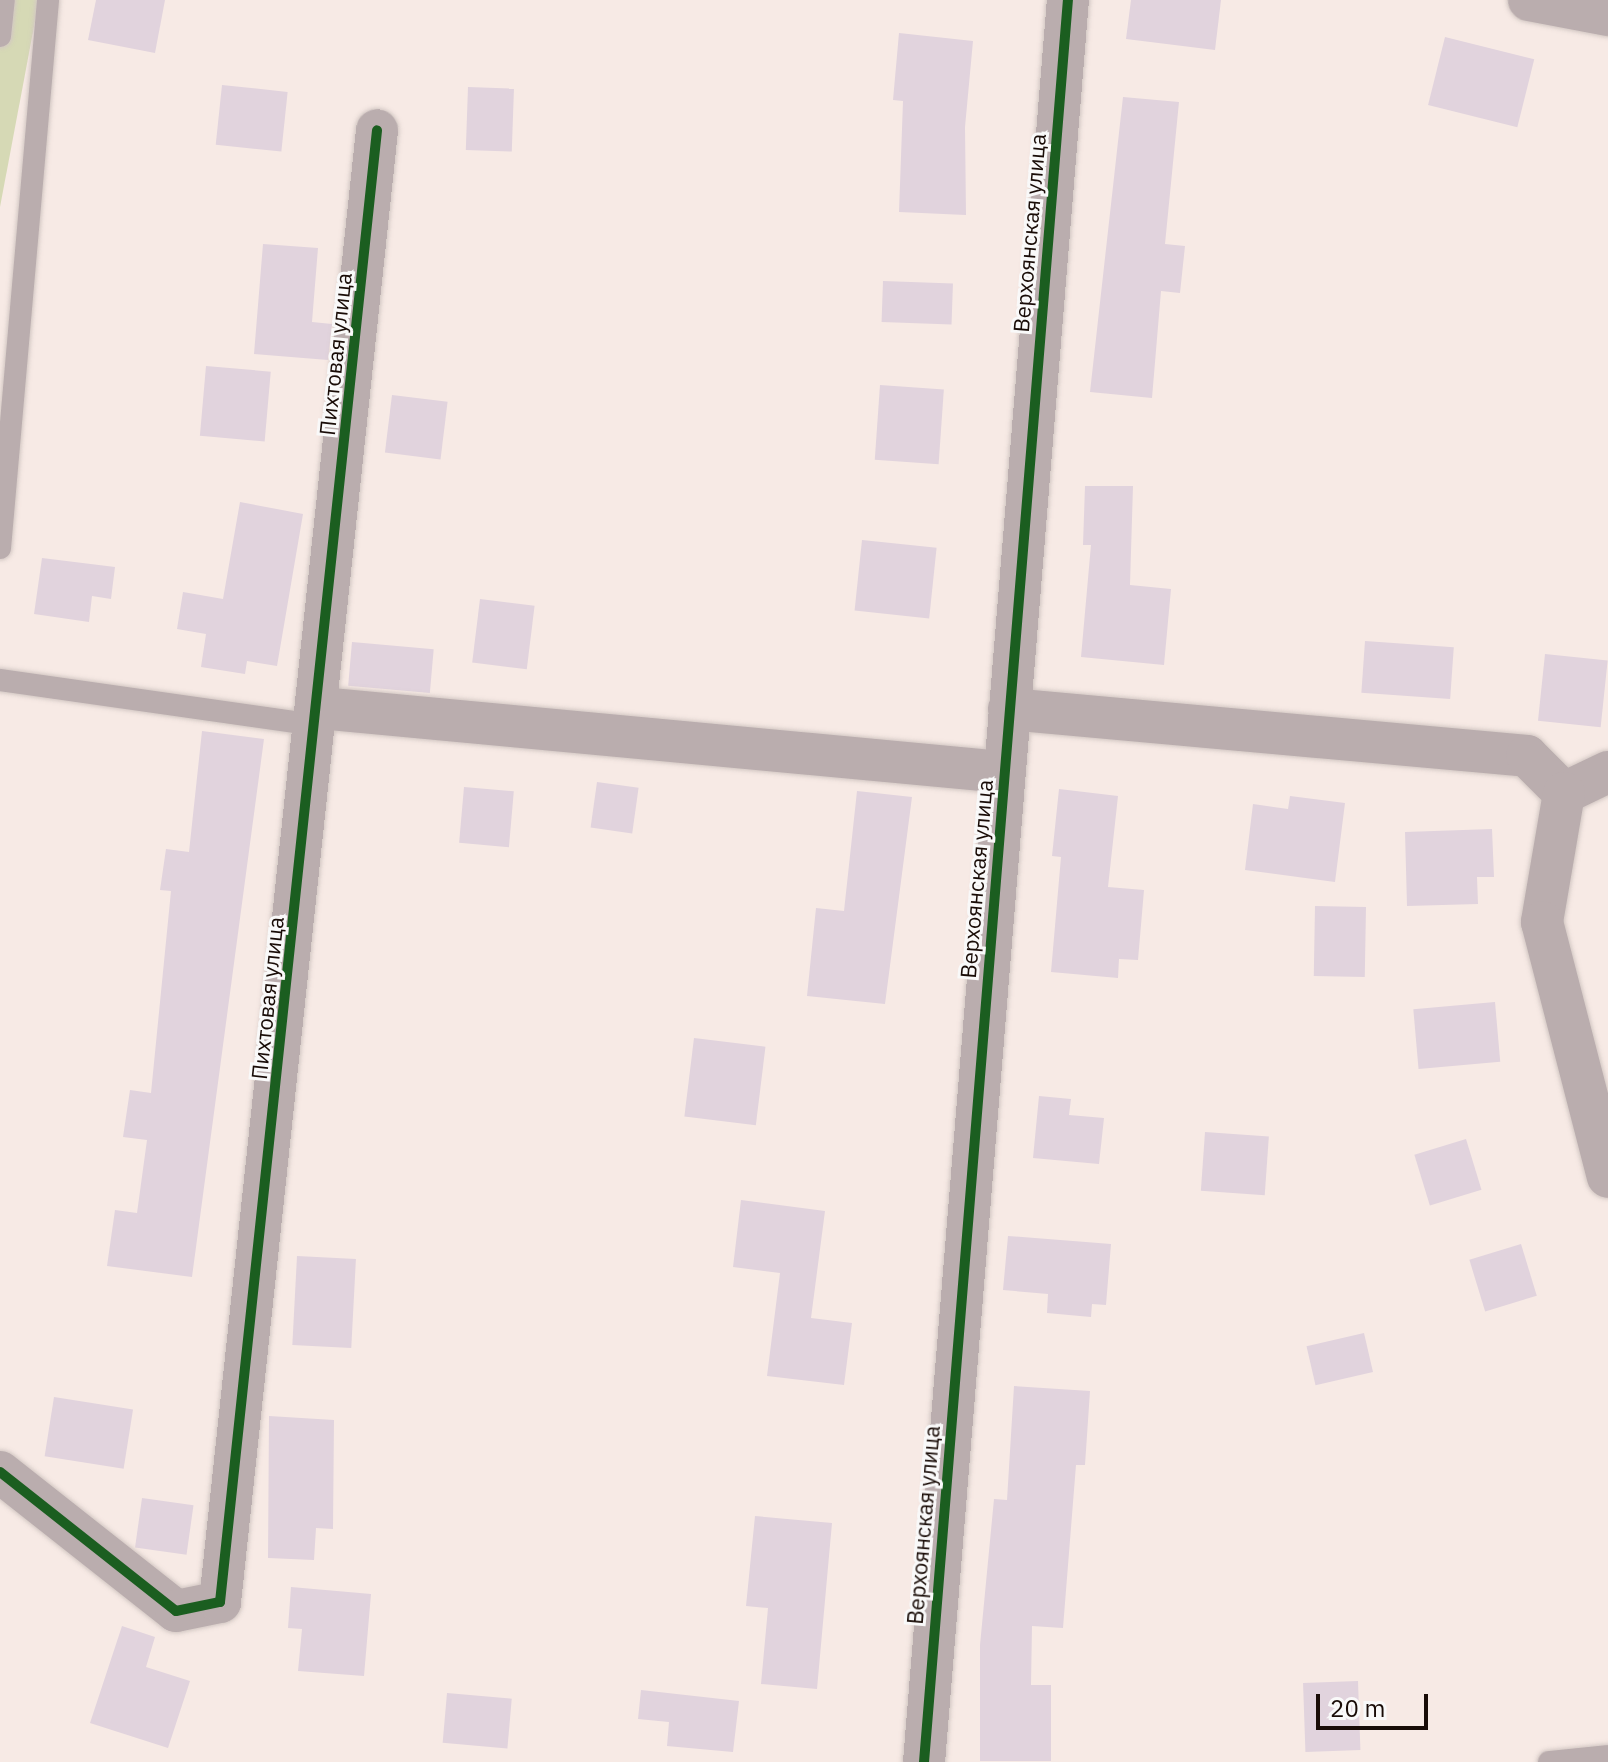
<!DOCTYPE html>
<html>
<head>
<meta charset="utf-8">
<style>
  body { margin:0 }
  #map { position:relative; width:1608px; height:1762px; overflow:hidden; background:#f7eae5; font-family:"IBM Plex Sans",sans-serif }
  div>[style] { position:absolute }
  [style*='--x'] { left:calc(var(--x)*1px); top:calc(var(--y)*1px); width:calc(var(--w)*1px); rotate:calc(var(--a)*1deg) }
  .green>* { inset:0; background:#d6d9b5 }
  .building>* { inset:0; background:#e1d3dd; transform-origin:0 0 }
  .roads { filter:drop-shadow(0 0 2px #d2c7c3) drop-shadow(0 0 2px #d2c7c3) }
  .service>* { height:22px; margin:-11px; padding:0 11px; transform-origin:11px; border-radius:11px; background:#baadae }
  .minor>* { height:42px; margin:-21px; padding:0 21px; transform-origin:21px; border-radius:21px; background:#baadae }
  .cycleway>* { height:10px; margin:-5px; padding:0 5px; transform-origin:5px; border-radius:5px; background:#1b5e20 }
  span { translate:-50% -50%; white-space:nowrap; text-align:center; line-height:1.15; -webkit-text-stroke:6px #f9f9f9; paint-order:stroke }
  .street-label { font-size:22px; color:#190c07 }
  .scale { position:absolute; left:1316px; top:1694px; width:112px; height:36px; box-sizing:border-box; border:4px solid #190c07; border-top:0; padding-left:10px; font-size:24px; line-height:28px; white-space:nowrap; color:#190c07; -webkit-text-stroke:6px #f9f9f9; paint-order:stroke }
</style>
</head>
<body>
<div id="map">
  <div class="green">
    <div style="clip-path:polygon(0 0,39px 0,0 207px)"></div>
  </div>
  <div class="building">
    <div style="clip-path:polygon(96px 0,165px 0,155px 53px,88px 40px)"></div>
    <div style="clip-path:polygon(1131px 0,1221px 0,1215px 50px,1126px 39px)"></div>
    <div style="clip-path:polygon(899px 33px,973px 41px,965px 127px,966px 215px,899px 212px,903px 101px,893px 100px)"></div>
    <div style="left:1445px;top:37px;width:92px;height:70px;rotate:14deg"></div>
    <div style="left:222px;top:85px;width:66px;height:60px;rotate:6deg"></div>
    <div style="left:468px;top:87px;width:46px;height:63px;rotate:2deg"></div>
    <div style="clip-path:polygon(1123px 97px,1179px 102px,1165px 244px,1185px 246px,1180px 293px,1161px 291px,1152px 398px,1090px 392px)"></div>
    <div style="clip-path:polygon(263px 244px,318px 248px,312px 322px,332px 324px,328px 360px,254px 354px)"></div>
    <div style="left:883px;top:281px;width:70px;height:41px;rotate:2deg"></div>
    <div style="left:206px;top:366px;width:65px;height:70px;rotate:5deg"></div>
    <div style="left:880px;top:385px;width:64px;height:75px;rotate:4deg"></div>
    <div style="left:392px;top:395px;width:56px;height:58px;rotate:7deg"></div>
    <div style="clip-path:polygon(1085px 486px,1133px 486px,1130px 585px,1171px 589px,1164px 665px,1081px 657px,1091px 545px,1083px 545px)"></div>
    <div style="clip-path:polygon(240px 502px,303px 514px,277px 666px,247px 661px,245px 674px,201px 667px,206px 634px,177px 629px,183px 592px,223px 599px)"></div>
    <div style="left:862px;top:540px;width:75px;height:71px;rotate:6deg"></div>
    <div style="clip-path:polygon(42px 558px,115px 567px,111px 599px,92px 596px,89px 622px,34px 614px)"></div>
    <div style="left:480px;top:599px;width:55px;height:64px;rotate:7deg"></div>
    <div style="left:1365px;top:641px;width:89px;height:52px;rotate:4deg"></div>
    <div style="left:352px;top:642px;width:82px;height:44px;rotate:5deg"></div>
    <div style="left:1545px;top:654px;width:63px;height:67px;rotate:6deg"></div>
    <div style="clip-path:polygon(202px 731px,264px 739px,192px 1277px,107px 1266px,115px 1210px,137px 1213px,147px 1140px,123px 1137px,130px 1090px,151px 1093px,171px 891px,160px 890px,166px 849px,189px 852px)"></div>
    <div style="left:597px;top:782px;width:42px;height:46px;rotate:8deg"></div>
    <div style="left:464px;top:787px;width:50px;height:56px;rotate:5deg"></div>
    <div style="clip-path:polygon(1059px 789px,1118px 796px,1108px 887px,1144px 890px,1138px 960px,1119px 959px,1118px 978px,1051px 972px,1061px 857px,1052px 856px)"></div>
    <div style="clip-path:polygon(857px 791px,912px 797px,885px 1004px,807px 996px,816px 908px,844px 911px)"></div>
    <div style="clip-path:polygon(1290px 796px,1345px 803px,1335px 882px,1245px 870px,1253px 804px,1288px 809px)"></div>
    <div style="clip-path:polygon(1492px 829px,1494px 877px,1477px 877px,1478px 904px,1407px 906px,1405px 832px)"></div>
    <div style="left:1315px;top:906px;width:51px;height:70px;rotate:1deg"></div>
    <div style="left:1495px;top:1002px;width:60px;height:82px;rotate:85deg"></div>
    <div style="left:694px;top:1038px;width:72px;height:79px;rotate:7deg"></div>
    <div style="clip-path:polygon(1039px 1096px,1071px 1099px,1069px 1115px,1104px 1118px,1099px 1164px,1033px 1158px)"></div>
    <div style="left:1205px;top:1132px;width:64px;height:59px;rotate:4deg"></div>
    <div style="left:1466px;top:1139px;width:53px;height:54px;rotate:73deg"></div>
    <div style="clip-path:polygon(741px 1200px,825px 1211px,811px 1318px,852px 1323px,844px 1385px,767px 1376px,780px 1273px,733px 1267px)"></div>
    <div style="clip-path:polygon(1008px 1236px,1111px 1244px,1106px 1305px,1092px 1304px,1091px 1317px,1047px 1313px,1048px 1294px,1003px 1290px)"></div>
    <div style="left:1521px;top:1244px;width:54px;height:54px;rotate:73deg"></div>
    <div style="left:297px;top:1256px;width:59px;height:89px;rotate:3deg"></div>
    <div style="left:1364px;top:1333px;width:40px;height:59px;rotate:77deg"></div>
    <div style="clip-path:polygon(1014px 1386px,1090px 1391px,1085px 1465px,1076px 1465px,1063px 1628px,1032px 1626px,1031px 1685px,1051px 1685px,1051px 1761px,980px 1761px,980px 1645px,994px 1499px,1007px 1500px)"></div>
    <div style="left:54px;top:1397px;width:80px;height:60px;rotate:9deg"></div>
    <div style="clip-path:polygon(269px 1416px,334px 1420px,333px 1529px,316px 1528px,314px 1560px,268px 1558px)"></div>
    <div style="left:142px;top:1498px;width:52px;height:50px;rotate:8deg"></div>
    <div style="clip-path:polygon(755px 1516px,832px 1523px,817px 1689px,761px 1684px,768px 1608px,746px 1606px)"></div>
    <div style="clip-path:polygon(291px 1587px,371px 1594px,364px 1676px,298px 1671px,302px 1629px,288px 1628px)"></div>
    <div style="clip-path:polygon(122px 1626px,155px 1637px,146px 1667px,190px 1681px,168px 1748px,90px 1723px)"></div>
    <div style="left:1358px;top:1681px;width:69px;height:55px;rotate:88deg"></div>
    <div style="clip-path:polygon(641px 1690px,739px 1701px,733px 1752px,667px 1746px,669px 1722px,638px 1719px)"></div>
    <div style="left:447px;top:1693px;width:65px;height:50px;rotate:5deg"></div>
  </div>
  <div class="roads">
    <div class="service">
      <div style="--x:0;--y:36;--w:36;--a:-84"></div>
      <div style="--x:0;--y:548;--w:550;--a:-84.99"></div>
      <div style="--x:0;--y:680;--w:321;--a:8.1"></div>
      <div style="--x:1549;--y:1762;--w:59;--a:-5.8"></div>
    </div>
    <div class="minor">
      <div style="--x:1529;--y:0;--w:80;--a:10.8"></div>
      <div style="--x:320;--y:708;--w:687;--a:5.35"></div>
      <div style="--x:1009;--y:709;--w:520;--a:5.18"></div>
      <div style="--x:1527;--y:756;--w:52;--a:45"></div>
      <div style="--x:1564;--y:793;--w:49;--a:-25.5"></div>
      <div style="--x:1564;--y:793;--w:131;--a:99.7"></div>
      <div style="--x:1542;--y:922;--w:263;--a:75.5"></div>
      <div style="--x:0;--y:1472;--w:224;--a:38.3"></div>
      <div style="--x:176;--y:1611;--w:45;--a:-11.6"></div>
      <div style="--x:220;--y:1602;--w:1480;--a:-83.91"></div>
      <div style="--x:924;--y:1762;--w:1768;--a:-85.33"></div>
    </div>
  </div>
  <div class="cycleway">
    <div style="--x:0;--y:1472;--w:224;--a:38.3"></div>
    <div style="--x:176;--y:1611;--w:45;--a:-11.6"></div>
    <div style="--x:220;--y:1602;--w:1480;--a:-83.91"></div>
    <div style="--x:924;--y:1762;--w:1768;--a:-85.33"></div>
  </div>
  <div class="street-label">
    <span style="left:1029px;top:233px;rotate:-85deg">Верхоянская улица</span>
    <span style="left:335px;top:354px;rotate:-84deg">Пихтовая улица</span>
    <span style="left:976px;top:879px;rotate:-85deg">Верхоянская улица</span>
    <span style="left:267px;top:998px;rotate:-84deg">Пихтовая улица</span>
    <span style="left:923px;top:1525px;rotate:-85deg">Верхоянская улица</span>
  </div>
  <div class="scale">20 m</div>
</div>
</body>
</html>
